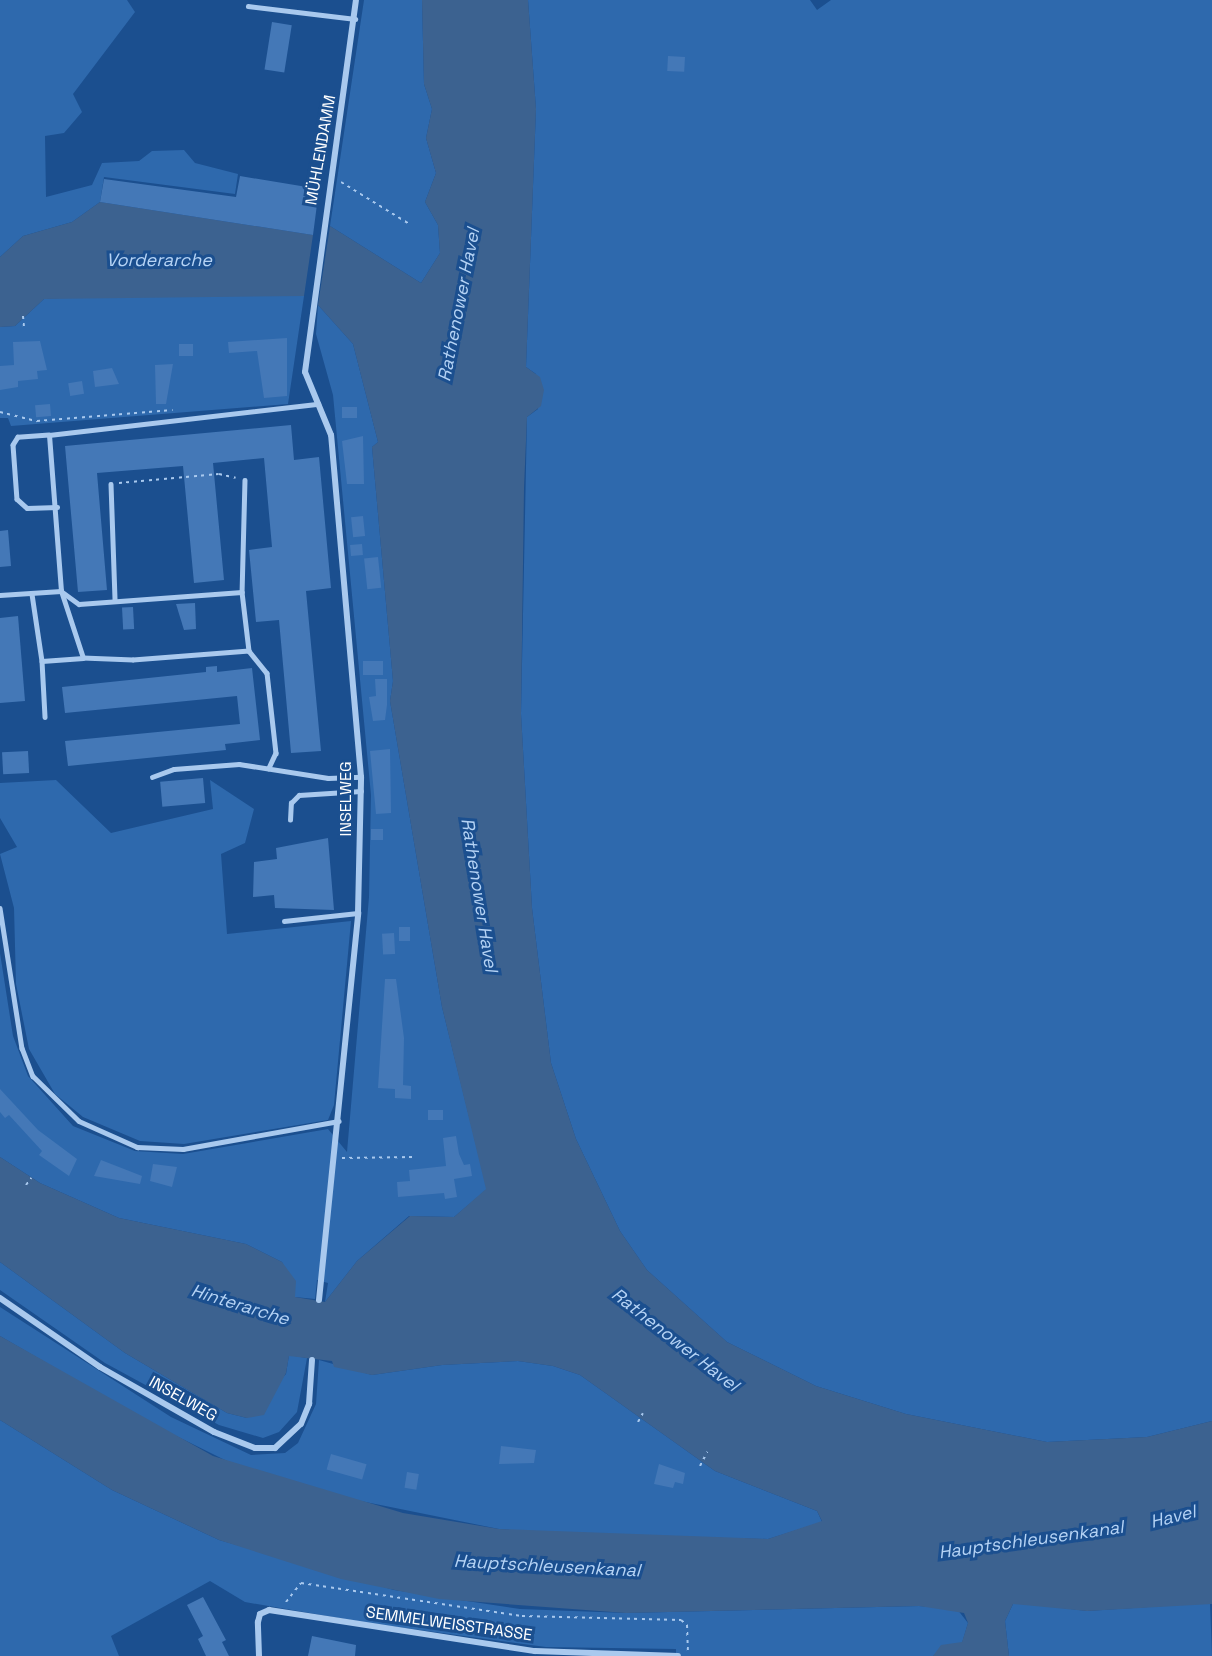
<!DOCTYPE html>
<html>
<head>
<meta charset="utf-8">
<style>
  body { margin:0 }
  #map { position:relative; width:1212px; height:1656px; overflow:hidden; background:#1b4f8f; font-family:"Space Grotesk",sans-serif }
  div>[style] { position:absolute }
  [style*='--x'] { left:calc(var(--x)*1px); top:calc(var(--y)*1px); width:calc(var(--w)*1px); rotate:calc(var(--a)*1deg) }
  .green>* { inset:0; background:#2e69ad }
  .water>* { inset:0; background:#3c6290 }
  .building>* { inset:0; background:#4478b7; transform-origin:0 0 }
  .path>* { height:2px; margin-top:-1px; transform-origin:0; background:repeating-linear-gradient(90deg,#a9c9ee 0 3px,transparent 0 7.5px) }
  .service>* { height:4.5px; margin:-2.25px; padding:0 2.25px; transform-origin:2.25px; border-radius:2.25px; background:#a9c9ee }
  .minor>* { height:6px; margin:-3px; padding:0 3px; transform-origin:3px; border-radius:3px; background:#a9c9ee }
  span { translate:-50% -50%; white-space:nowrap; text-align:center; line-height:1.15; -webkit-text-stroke:6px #1b4f8f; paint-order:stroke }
  .street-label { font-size:16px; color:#fff }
  .water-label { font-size:18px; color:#b5d3f5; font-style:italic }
</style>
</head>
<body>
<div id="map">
  <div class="green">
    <div style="clip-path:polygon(0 0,127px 0,135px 12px,73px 94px,82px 112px,64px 133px,45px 136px,46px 197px,92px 185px,102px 163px,139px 161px,152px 151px,184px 150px,195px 163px,238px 174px,235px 194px,104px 177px,100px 202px,72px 222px,23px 236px,0 257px)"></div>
    <div style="clip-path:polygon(364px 0,422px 0,424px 84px,432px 109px,426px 138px,436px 173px,425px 202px,438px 225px,440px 253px,421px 283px,330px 226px)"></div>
    <div style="clip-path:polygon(528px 0,810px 0,817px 10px,831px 0,1212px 0,1212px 1421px,1147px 1437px,1047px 1442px,906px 1414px,816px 1386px,727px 1342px,647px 1270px,620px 1231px,576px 1139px,551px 1063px,532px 908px,521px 714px,527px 417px,538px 409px,536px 374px,526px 367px,536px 109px)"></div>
    <div style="clip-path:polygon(91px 296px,304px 296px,288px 404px,11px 426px,8px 418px,0 418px,0 327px,15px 326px,44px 299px)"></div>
    <div style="clip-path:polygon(318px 305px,353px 344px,378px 442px,372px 447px,393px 681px,390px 701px,442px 1007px,487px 1189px,454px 1217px,409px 1216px,357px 1261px,325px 1302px,328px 1283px,317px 1280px,315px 1299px,295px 1297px,282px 1262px,246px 1244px,119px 1218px,40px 1183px,0 1157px,0 953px,13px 1036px,28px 1076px,73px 1126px,135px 1151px,183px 1154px,328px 1129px,347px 1152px,369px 897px,371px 795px,333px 395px,316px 334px)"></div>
    <div style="clip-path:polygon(56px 780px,111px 833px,213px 809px,210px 780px,254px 809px,245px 843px,221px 854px,227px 934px,351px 921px,334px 1105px,328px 1120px,184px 1144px,140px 1141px,83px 1117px,55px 1094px,29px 1049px,16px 984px,14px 908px,0 854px,17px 847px,0 818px,0 783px)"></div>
    <div style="clip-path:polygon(0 1262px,125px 1353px,227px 1413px,247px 1418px,286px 1374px,289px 1355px,307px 1358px,297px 1412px,279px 1432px,263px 1438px,219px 1425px,105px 1363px,0 1290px)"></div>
    <div style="clip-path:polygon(0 1307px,171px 1417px,251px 1455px,285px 1453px,298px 1443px,316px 1404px,319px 1360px,372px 1375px,442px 1365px,518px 1361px,553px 1366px,580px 1375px,715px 1471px,817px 1511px,822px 1522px,768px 1539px,571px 1534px,499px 1529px,331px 1495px,231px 1463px,150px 1423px,0 1336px)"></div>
    <div style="clip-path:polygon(0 1420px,112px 1490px,219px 1540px,394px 1590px,520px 1609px,626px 1613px,919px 1606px,957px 1609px,968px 1623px,962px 1643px,933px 1656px,676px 1656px,676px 1649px,546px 1647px,368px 1623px,245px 1602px,210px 1581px,111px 1636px,119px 1656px,0 1656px)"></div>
    <div style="clip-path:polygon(1021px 1603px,1087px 1611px,1210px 1603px,1212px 1656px,1009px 1656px,1005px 1621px,1013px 1604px)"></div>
  </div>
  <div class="water">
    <div style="clip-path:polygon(422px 0,528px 0,536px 109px,526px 367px,540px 377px,544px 390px,541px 406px,527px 417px,524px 488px,521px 714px,532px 908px,551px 1063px,576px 1139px,620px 1231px,647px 1270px,727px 1342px,816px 1386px,906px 1414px,1047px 1442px,1147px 1437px,1212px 1421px,1212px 1604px,1087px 1611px,1013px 1604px,1005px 1621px,1009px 1656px,933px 1656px,941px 1645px,962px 1642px,968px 1623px,964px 1613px,919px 1606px,626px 1613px,439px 1599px,341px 1579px,219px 1540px,112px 1490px,0 1420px,0 1336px,213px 1456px,403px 1513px,499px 1529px,768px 1539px,822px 1521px,817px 1511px,715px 1471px,580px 1375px,553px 1366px,518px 1361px,442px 1365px,372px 1375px,334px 1367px,332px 1361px,289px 1356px,286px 1373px,264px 1415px,247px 1418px,227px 1413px,125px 1353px,0 1262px,0 1157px,40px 1183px,119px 1218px,246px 1244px,282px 1262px,296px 1281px,295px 1297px,325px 1302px,357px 1261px,410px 1216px,454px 1217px,486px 1189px,442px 1007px,390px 701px,393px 681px,372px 447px,378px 442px,353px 344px,318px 305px,330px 226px,421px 283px,440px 253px,438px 225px,425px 202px,436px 173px,426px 138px,432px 109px,424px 84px)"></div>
    <div style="clip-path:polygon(100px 202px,313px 235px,304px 296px,44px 299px,15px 326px,0 327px,0 257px,23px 236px,72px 222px)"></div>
  </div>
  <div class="building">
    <div style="left:272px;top:22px;width:20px;height:48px;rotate:9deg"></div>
    <div style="left:668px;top:56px;width:17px;height:15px;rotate:3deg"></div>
    <div style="clip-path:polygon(240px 176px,319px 189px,313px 235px,100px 202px,104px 179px,236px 197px)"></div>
    <div style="clip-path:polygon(287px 338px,287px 396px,264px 398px,257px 351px,229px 353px,228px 342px)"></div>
    <div style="clip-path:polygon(40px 341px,47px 370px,37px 371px,38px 379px,18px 381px,18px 387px,0 390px,0 366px,14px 365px,13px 342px)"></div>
    <div style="left:179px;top:344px;width:14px;height:12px"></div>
    <div style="clip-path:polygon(173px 364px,166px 404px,156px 404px,155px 365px)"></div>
    <div style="clip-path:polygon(112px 368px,119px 384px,95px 387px,93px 371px)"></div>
    <div style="left:82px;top:381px;width:13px;height:14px;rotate:81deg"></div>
    <div style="left:50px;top:404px;width:12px;height:15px;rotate:85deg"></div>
    <div style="left:357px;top:407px;width:11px;height:15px;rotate:90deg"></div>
    <div style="clip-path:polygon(291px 425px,294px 460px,319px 457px,331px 588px,306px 591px,321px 751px,291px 753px,279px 620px,256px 622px,249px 550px,272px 547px,264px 458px,213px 463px,224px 580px,194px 583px,183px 466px,97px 473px,107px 590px,78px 592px,65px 446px)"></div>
    <div style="clip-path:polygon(363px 436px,364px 484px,347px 484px,342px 441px)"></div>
    <div style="left:363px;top:516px;width:20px;height:12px;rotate:84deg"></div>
    <div style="clip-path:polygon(8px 530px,11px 566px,0 567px,0 531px)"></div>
    <div style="left:362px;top:544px;width:11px;height:12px;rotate:85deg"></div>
    <div style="left:378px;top:557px;width:31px;height:14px;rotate:84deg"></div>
    <div style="clip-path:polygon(195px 603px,196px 629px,184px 630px,176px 604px)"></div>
    <div style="left:133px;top:607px;width:22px;height:11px;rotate:87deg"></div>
    <div style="clip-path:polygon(18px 616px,25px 701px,0 703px,0 618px)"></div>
    <div style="left:363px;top:661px;width:20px;height:14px"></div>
    <div style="clip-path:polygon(217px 666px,217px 672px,252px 668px,260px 740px,225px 744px,226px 750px,68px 766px,65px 741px,240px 724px,237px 696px,65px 713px,62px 687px,206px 672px,206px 667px)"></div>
    <div style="clip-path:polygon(375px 679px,387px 679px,387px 705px,385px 720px,373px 721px,369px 697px,376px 696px)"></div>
    <div style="clip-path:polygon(390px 749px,391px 813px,376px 814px,370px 751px)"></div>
    <div style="left:28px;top:751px;width:22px;height:26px;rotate:87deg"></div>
    <div style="left:203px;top:778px;width:25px;height:43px;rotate:85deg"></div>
    <div style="left:371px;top:829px;width:12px;height:11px"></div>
    <div style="clip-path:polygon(328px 838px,334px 910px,275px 908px,274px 895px,253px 897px,254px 862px,277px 859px,276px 848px)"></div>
    <div style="left:399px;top:927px;width:11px;height:14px"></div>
    <div style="left:394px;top:933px;width:21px;height:12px;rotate:87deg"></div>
    <div style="clip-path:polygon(385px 979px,396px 979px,404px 1038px,403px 1085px,411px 1086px,411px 1099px,395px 1098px,395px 1089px,378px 1088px)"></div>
    <div style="clip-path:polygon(0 1089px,38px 1130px,77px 1159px,69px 1176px,39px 1155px,42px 1151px,9px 1115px,5px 1118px,0 1112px)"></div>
    <div style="left:428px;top:1110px;width:15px;height:10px"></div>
    <div style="clip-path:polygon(456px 1136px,459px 1154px,464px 1165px,470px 1164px,472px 1176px,454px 1179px,457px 1197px,445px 1199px,444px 1193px,398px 1197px,397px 1182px,410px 1181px,409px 1170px,446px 1166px,443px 1138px)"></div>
    <div style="clip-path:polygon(101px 1160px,142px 1176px,140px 1184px,94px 1176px)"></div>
    <div style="clip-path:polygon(153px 1164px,177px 1167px,172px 1187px,150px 1181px)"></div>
    <div style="clip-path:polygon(501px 1446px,536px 1450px,534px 1463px,499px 1464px)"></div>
    <div style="left:331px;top:1454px;width:37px;height:16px;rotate:16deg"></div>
    <div style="clip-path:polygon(659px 1464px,685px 1473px,683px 1484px,675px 1482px,673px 1488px,654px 1484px)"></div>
    <div style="left:407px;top:1472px;width:12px;height:16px;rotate:9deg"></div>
    <div style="clip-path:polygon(203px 1597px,226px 1640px,222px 1642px,229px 1656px,206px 1656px,198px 1639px,203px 1636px,187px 1605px)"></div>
    <div style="clip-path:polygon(312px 1636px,356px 1645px,355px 1656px,308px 1656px)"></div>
  </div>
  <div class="path">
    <div style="--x:341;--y:182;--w:79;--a:31.5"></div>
    <div style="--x:23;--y:316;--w:12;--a:85"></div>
    <div style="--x:0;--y:412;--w:38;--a:14"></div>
    <div style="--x:37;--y:421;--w:136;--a:-4.6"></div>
    <div style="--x:119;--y:483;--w:100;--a:-5.1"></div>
    <div style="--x:219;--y:474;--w:17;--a:13"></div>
    <div style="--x:342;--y:1158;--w:72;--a:-0.8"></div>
    <div style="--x:26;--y:1185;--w:9;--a:-54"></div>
    <div style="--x:638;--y:1422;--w:10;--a:-61"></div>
    <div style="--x:700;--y:1466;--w:16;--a:-63"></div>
    <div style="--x:286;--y:1602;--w:24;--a:-52"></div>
    <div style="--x:301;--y:1583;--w:223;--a:8.5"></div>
    <div style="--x:522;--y:1616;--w:159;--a:1.4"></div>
    <div style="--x:681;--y:1620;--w:8;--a:40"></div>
    <div style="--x:687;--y:1625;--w:27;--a:88"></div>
  </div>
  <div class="service">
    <div style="--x:248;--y:6;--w:108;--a:6.9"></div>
    <div style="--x:49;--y:435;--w:31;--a:176"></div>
    <div style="--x:18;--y:437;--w:9;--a:122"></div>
    <div style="--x:13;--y:445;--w:54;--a:85.8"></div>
    <div style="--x:17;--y:499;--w:13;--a:42"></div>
    <div style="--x:27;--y:508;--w:30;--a:-2"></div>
    <div style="--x:245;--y:480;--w:112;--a:91.5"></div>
    <div style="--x:242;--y:592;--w:59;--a:83.2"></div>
    <div style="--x:249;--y:651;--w:28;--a:51"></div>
    <div style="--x:267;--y:673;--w:81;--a:83.6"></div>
    <div style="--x:276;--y:753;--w:17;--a:115"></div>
    <div style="--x:111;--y:484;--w:115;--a:88"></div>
    <div style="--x:32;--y:594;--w:68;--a:81.5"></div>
    <div style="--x:42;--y:661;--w:41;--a:-4.2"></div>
    <div style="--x:0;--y:595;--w:61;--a:-3.8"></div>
    <div style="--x:61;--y:591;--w:22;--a:36"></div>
    <div style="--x:79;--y:604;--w:163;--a:-4.2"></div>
    <div style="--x:249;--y:651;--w:116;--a:175.6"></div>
    <div style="--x:133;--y:660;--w:50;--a:-177.7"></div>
    <div style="--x:83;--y:658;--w:71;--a:-108.2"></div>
    <div style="--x:61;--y:591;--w:156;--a:-94.4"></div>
    <div style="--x:49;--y:435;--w:271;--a:-6.6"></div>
    <div style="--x:42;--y:661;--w:56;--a:86.9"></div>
    <div style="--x:152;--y:777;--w:23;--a:-20"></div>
    <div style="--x:174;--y:769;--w:65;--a:-4.4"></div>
    <div style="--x:239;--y:764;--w:90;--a:8.9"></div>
    <div style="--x:328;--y:778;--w:33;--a:-2"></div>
    <div style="--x:290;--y:820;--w:17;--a:-87"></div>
    <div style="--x:291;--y:803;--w:11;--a:-45"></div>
    <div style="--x:299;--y:795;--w:62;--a:-3.7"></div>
    <div style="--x:0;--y:908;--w:142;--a:81.1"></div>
    <div style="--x:22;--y:1048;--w:30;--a:69"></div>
    <div style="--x:33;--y:1076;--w:64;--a:44.4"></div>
    <div style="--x:79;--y:1121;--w:64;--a:24.1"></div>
    <div style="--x:137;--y:1147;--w:46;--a:2.5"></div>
    <div style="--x:183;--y:1149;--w:158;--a:-10.2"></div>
    <div style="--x:284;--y:921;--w:74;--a:-6.2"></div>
  </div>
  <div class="minor">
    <div style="--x:0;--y:1298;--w:121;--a:34.6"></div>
    <div style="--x:100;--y:1367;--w:131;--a:29.7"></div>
    <div style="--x:214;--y:1432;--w:44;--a:21.3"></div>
    <div style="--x:255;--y:1448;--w:20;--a:0"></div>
    <div style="--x:275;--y:1448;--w:35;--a:-43"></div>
    <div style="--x:301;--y:1424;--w:22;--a:-68"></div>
    <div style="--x:309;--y:1404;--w:44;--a:-86.1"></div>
    <div style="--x:319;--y:1300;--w:389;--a:-84.2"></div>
    <div style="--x:358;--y:913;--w:136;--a:-88.7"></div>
    <div style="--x:361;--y:777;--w:343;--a:-95"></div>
    <div style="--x:331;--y:435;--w:68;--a:-112.4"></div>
    <div style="--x:305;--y:372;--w:375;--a:-82.2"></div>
    <div style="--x:259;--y:1656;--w:34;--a:-92"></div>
    <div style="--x:258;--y:1622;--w:8;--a:-76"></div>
    <div style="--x:260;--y:1614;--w:10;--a:-24"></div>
    <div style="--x:269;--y:1610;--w:269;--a:8.8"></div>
    <div style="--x:535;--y:1651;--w:143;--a:2"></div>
  </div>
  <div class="street-label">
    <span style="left:321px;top:150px;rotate:-80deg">MÜHLENDAMM</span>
    <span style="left:346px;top:799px;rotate:-90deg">INSELWEG</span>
    <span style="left:183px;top:1399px;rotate:29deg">INSELWEG</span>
    <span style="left:449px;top:1624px;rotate:8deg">SEMMELWEISSTRASSE</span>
  </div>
  <div class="water-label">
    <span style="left:159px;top:260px">Vorderarche</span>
    <span style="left:459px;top:305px;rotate:-79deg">Rathenower Havel</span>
    <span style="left:479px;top:895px;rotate:81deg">Rathenower Havel</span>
    <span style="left:240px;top:1305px;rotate:17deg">Hinterarche</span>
    <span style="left:675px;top:1340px;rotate:38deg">Rathenower Havel</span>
    <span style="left:1173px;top:1517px;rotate:-14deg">Havel</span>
    <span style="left:1031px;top:1540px;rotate:-8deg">Hauptschleusenkanal</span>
    <span style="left:547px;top:1566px;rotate:3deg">Hauptschleusenkanal</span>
  </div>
</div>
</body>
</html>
